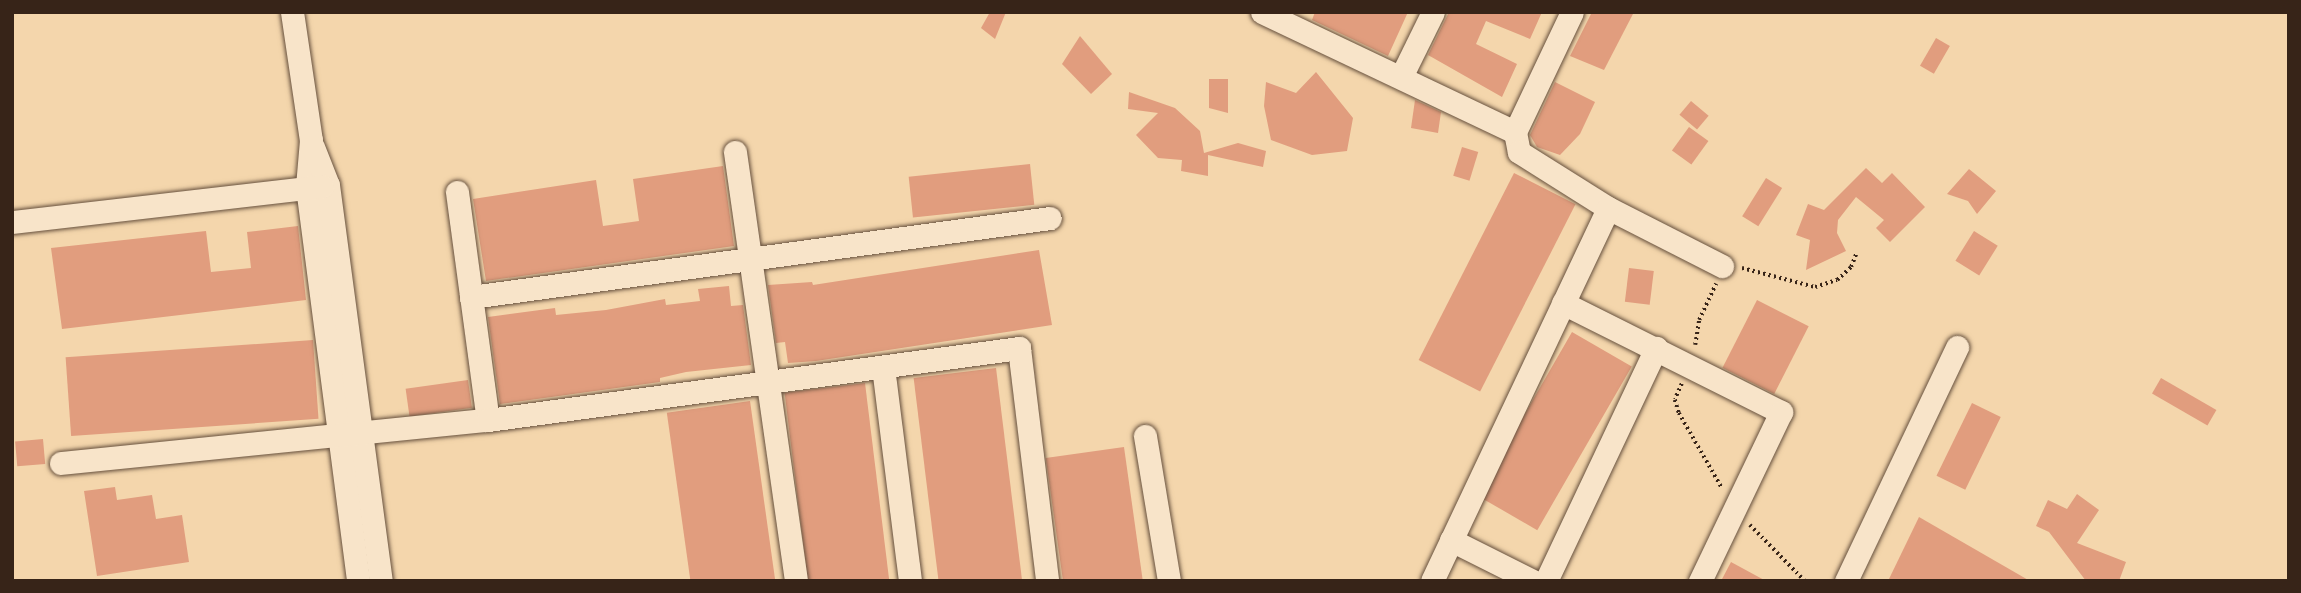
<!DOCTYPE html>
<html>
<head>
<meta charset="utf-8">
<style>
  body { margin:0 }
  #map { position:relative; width:2301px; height:593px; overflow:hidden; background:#f4d6ac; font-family:Alegreya,serif }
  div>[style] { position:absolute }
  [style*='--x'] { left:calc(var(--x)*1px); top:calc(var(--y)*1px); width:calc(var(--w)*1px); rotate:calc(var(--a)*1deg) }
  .building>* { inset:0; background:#e19d7e; transform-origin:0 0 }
  .path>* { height:3.5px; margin-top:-1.75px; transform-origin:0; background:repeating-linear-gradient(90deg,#372418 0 2px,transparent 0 5.5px) }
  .roads { filter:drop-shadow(0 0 2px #66503d) drop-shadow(0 0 2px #66503d) }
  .minor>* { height:23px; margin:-11.5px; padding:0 11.5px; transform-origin:11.5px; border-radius:11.5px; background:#f8e4c9 }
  span { translate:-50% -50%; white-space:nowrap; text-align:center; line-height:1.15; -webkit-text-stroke:5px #f8e4c9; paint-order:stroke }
  .frame { position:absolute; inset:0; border:14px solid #372418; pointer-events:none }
</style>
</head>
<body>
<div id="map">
  <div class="building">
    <div style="clip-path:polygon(990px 12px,1006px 12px,995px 39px,981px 28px)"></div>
    <div style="clip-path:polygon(1315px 12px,1408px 12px,1388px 56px,1312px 20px)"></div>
    <div style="clip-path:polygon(1449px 12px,1542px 12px,1530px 39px,1486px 21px,1476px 44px,1517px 64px,1502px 97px,1428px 55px)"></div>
    <div style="clip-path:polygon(1592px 12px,1634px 12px,1604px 70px,1570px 56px)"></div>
    <div style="clip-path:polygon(1080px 36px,1112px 74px,1091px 94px,1062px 64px)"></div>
    <div style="left:1936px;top:38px;width:16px;height:32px;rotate:30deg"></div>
    <div style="clip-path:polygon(1316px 72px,1353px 118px,1347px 151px,1312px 155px,1271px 140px,1264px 106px,1266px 82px,1296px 93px)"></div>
    <div style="clip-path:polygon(1209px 79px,1228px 79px,1228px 113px,1209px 108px)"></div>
    <div style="clip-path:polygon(1555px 82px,1595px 102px,1580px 134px,1560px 155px,1537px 147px,1530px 135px)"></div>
    <div style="clip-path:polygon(1129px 92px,1175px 108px,1200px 131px,1204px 153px,1238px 143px,1266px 151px,1263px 167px,1208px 155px,1208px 176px,1181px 171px,1182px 160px,1158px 158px,1136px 135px,1158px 113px,1128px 109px)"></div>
    <div style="clip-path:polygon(1415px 100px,1441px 112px,1438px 133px,1411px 128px)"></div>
    <div style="left:1691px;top:101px;width:23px;height:18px;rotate:40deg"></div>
    <div style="left:1689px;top:127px;width:24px;height:29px;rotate:36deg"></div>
    <div style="left:1462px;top:147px;width:17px;height:30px;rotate:17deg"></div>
    <div style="left:1030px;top:164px;width:41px;height:122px;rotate:84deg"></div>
    <div style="clip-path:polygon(723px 166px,734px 246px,486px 281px,473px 199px,596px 180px,603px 226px,639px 221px,633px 179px)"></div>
    <div style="clip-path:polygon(1866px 168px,1882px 183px,1892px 173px,1925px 207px,1890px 242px,1876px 228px,1884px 220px,1856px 197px,1838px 220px,1837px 233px,1846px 251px,1806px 270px,1810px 240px,1796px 235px,1808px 204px,1824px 210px)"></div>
    <div style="clip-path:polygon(1969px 169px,1996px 191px,1977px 214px,1968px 201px,1947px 194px)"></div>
    <div style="left:1514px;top:173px;width:69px;height:210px;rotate:27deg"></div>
    <div style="left:1766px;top:178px;width:19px;height:45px;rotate:32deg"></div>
    <div style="clip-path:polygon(298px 226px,306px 300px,62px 329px,51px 248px,206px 231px,211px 272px,251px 268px,247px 232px)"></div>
    <div style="left:1974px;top:231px;width:28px;height:35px;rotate:32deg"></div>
    <div style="clip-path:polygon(1039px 250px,1052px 325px,816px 361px,788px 363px,785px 342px,776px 343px,768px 285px,812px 282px,813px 285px)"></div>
    <div style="left:1629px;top:268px;width:25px;height:34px;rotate:7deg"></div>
    <div style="clip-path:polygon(729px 286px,731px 306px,743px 305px,751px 365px,686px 372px,660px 378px,660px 382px,500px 404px,488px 317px,555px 308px,556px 315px,606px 310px,665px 299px,666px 305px,700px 301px,698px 289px)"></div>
    <div style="left:1757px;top:300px;width:58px;height:76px;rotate:27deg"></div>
    <div style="left:1572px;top:332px;width:69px;height:189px;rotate:30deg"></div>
    <div style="left:313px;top:340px;width:79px;height:248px;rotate:86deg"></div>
    <div style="left:996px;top:368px;width:214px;height:83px;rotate:83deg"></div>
    <div style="left:2161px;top:378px;width:64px;height:18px;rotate:30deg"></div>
    <div style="left:468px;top:380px;width:28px;height:63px;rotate:82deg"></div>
    <div style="left:865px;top:383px;width:200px;height:81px;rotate:83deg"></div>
    <div style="left:750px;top:401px;width:182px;height:84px;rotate:82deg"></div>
    <div style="left:1972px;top:403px;width:32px;height:81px;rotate:26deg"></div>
    <div style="left:43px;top:439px;width:25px;height:28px;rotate:85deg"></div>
    <div style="left:1124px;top:447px;width:135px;height:79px;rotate:82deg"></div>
    <div style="clip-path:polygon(115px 487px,117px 500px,152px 495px,156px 519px,182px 515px,189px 562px,97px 576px,84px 491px)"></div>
    <div style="clip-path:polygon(2077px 494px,2099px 510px,2077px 543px,2126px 562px,2119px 581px,2086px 581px,2049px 532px,2036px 526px,2048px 500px,2067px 509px)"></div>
    <div style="clip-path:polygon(1919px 517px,2030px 581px,1888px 581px)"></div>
    <div style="clip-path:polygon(1731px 562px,1766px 581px,1721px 581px)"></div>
  </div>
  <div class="path">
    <div style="--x:1742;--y:268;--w:75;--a:14.6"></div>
    <div style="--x:1815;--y:287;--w:23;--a:-18"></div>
    <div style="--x:1837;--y:280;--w:19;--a:-43"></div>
    <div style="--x:1851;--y:267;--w:14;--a:-69"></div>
    <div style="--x:1695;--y:345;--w:25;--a:-81"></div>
    <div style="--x:1699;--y:320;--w:40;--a:-65"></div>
    <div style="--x:1682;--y:384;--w:17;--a:114"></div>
    <div style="--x:1675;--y:400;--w:14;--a:73"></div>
    <div style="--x:1679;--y:413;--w:86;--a:60.2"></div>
    <div style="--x:1750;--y:525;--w:78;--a:45.5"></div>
  </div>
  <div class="roads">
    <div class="minor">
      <div style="--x:292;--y:12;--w:129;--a:81.6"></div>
      <div style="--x:311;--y:140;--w:47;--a:94.9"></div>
      <div style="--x:307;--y:187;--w:397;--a:82.6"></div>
      <div style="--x:1262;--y:12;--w:280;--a:25.4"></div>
      <div style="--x:1572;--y:12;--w:133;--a:115.4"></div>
      <div style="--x:1515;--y:132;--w:20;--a:79"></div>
      <div style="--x:1519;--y:152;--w:105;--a:32.2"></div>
      <div style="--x:1608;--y:208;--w:128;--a:27"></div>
      <div style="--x:1401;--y:77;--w:72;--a:-63.8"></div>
      <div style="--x:313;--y:147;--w:41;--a:68.5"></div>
      <div style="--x:328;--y:185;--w:400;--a:82.4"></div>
      <div style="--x:735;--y:152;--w:433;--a:81.9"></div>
      <div style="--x:457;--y:192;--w:230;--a:82.3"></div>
      <div style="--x:12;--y:222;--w:312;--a:-6.6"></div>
      <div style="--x:471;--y:297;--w:584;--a:-7.77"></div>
      <div style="--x:1563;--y:303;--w:244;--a:26.6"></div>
      <div style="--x:1781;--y:412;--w:187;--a:115.6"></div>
      <div style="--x:883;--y:367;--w:216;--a:82.8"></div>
      <div style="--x:1145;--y:436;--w:147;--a:80.6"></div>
      <div style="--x:61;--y:463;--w:429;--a:-5.8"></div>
      <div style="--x:488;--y:420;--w:536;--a:-7.72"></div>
      <div style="--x:1019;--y:348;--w:235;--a:83.1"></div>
      <div style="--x:1451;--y:540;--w:92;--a:26.6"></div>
      <div style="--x:1432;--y:581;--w:412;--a:-64.7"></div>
      <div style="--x:1546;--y:581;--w:258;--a:-64.7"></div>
      <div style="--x:1846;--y:581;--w:259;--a:-64.6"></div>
    </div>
  </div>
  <div class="frame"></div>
</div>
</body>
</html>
